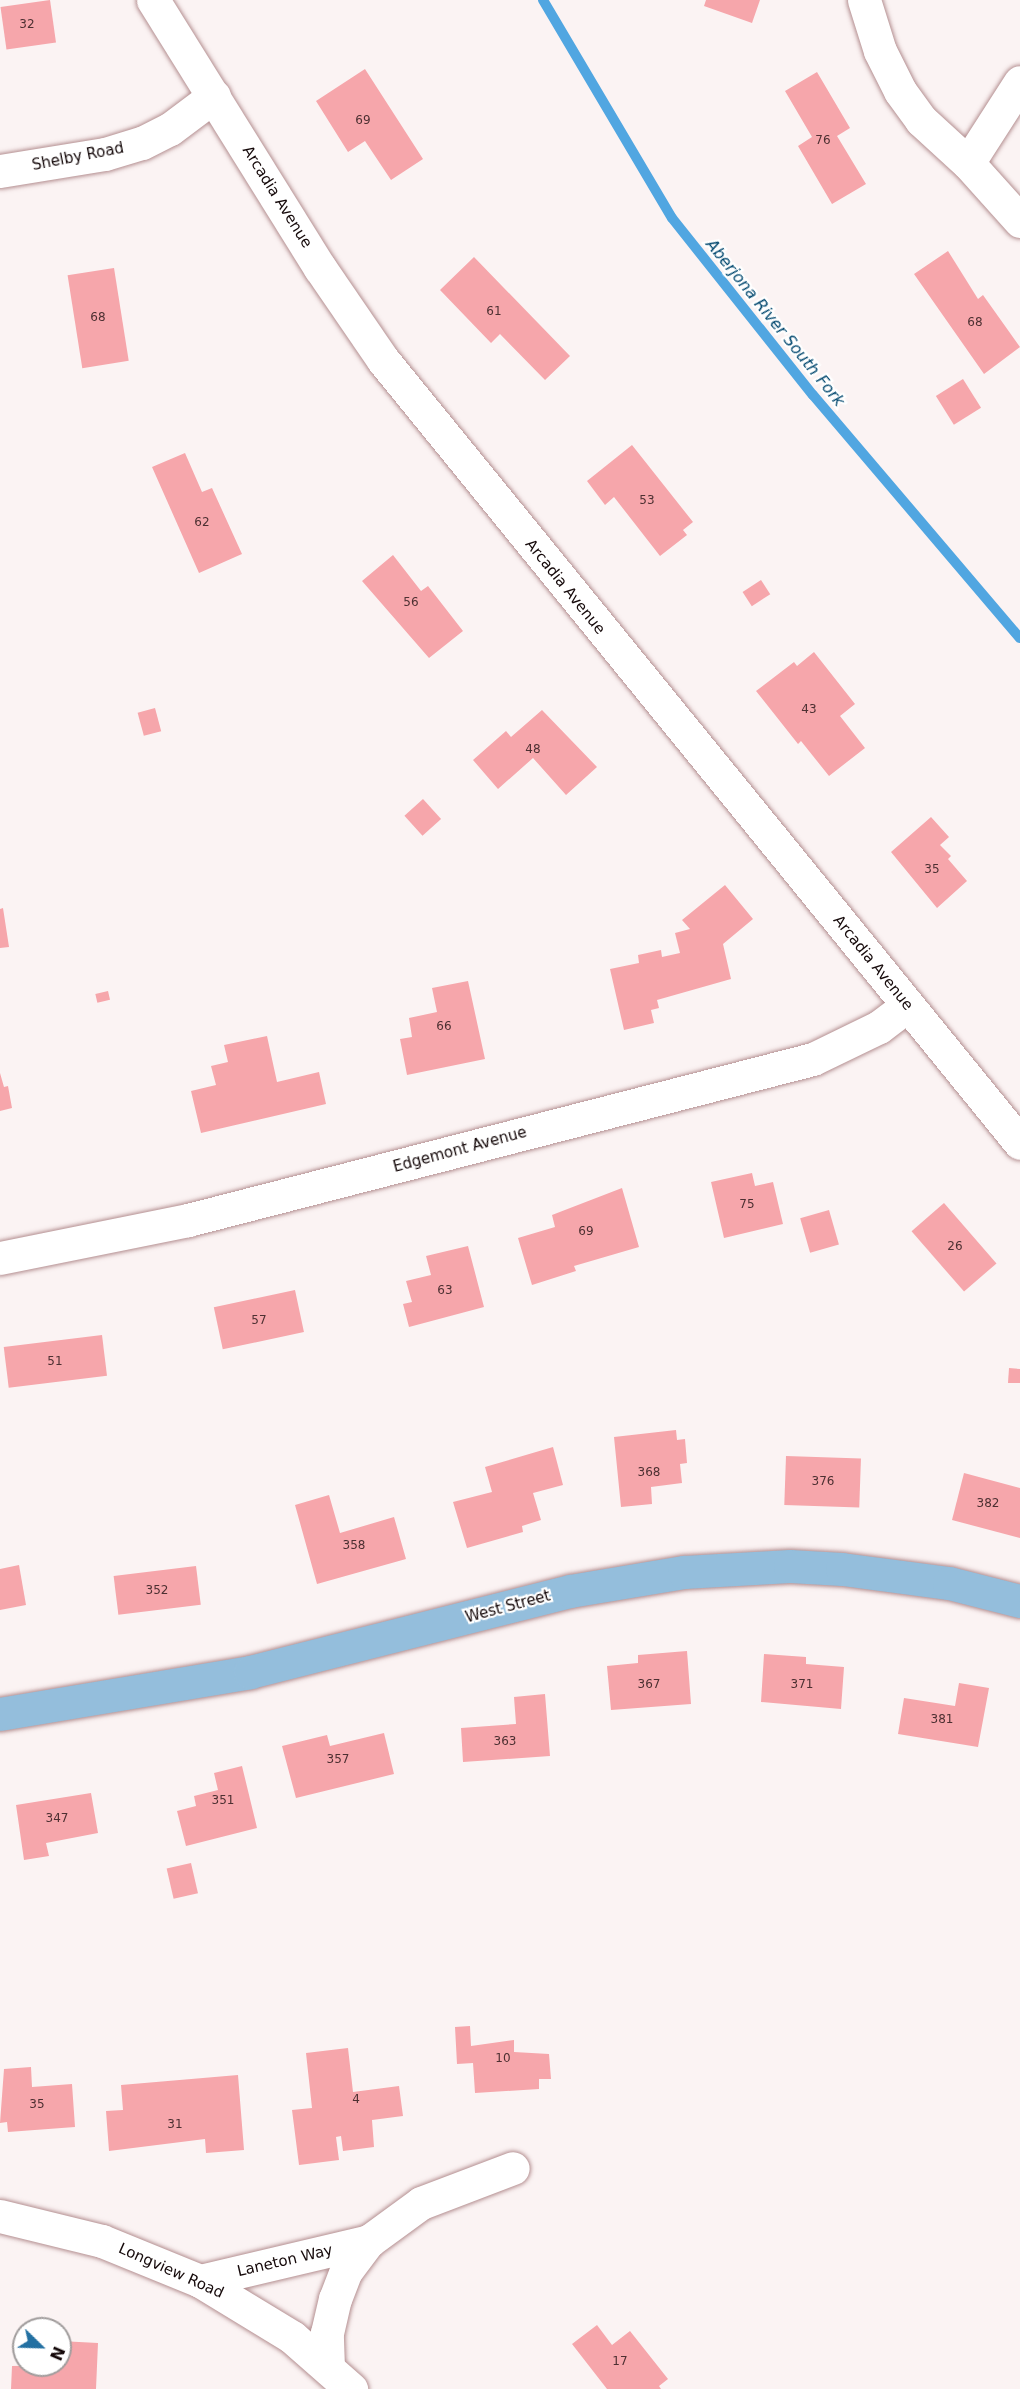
<!DOCTYPE html>
<html>
<head>
<meta charset="utf-8">
<style>
  body { margin:0 }
  #map { position:relative; width:1020px; height:2389px; overflow:hidden; background:#fbf3f3; font-family:"DejaVu Sans",sans-serif }
  div>[style] { position:absolute }
  [style*='--x'] { left:calc(var(--x)*1px); top:calc(var(--y)*1px); width:calc(var(--w)*1px); rotate:calc(var(--a)*1deg) }
  .stream>* { height:10px; margin:-5px; padding:0 5px; transform-origin:5px; border-radius:5px; background:#51a6e1 }
  .building>* { inset:0; background:#f6a6ab; transform-origin:0 0 }
  .roads { filter:drop-shadow(0 0 2px #b48f91) drop-shadow(0 0 2px #b48f91) }
  .minor>* { height:33px; margin:-16.5px; padding:0 16.5px; transform-origin:16.5px; border-radius:16.5px; background:#fff }
  .major>* { height:33px; margin:-16.5px; padding:0 16.5px; transform-origin:16.5px; border-radius:16.5px; background:#94bedc }
  span { translate:-50% -50%; white-space:nowrap; text-align:center; line-height:1.15; -webkit-text-stroke:4.5px #fff; paint-order:stroke }
  .number-label { font-size:12px; color:#4d3032 }
  .number-label span { -webkit-text-stroke-width:0 }
  .street-label { font-size:15px; color:#15090a }
  .water-label { font-size:16px; color:#01476e; font-style:italic }
  .north { position:absolute; left:12px; top:2317px; width:60px; height:60px; box-sizing:border-box; background:#fff; border:2px solid #a19d9d; border-radius:50%; rotate:113deg; font-size:16px; font-weight:700; line-height:24px; text-align:center; color:#15090a }
  .north::after { content:''; display:block; margin:auto; width:21px; height:27px; background:#2370a2; clip-path:polygon(50% 0,100% 100%,50% 72%,0 100%) }
</style>
</head>
<body>
<div id="map">
  <div class="stream">
    <div style="--x:543;--y:0;--w:253;--a:59.4"></div>
    <div style="--x:672;--y:218;--w:226;--a:51.5"></div>
    <div style="--x:813;--y:395;--w:319;--a:49.6"></div>
  </div>
  <div class="building">
    <div style="left:50px;top:0;width:43px;height:50px;rotate:82deg"></div>
    <div style="clip-path:polygon(706px 0,760px 0,752px 23px,704px 6px)"></div>
    <div style="clip-path:polygon(365px 69px,423px 159px,391px 180px,365px 141px,348px 152px,316px 101px)"></div>
    <div style="clip-path:polygon(817px 72px,850px 128px,837px 136px,866px 184px,832px 204px,798px 146px,812px 137px,785px 91px)"></div>
    <div style="clip-path:polygon(948px 251px,978px 299px,983px 295px,1020px 347px,984px 374px,914px 274px)"></div>
    <div style="clip-path:polygon(474px 257px,570px 356px,545px 380px,500px 334px,491px 343px,440px 290px)"></div>
    <div style="left:114px;top:268px;width:94px;height:47px;rotate:81deg"></div>
    <div style="left:963px;top:379px;width:34px;height:32px;rotate:58deg"></div>
    <div style="clip-path:polygon(632px 445px,693px 522px,683px 530px,687px 535px,660px 556px,614px 497px,605px 505px,587px 481px)"></div>
    <div style="clip-path:polygon(185px 453px,202px 492px,212px 488px,242px 554px,199px 573px,152px 467px)"></div>
    <div style="clip-path:polygon(393px 555px,421px 591px,428px 586px,463px 631px,429px 658px,362px 581px)"></div>
    <div style="left:761px;top:580px;width:17px;height:22px;rotate:57deg"></div>
    <div style="clip-path:polygon(814px 652px,855px 704px,840px 716px,865px 748px,829px 776px,801px 741px,798px 744px,756px 691px,794px 662px,797px 666px)"></div>
    <div style="left:155px;top:708px;width:24px;height:18px;rotate:75deg"></div>
    <div style="clip-path:polygon(542px 710px,597px 767px,566px 795px,533px 758px,498px 789px,473px 760px,506px 731px,511px 737px)"></div>
    <div style="left:423px;top:799px;width:27px;height:25px;rotate:48deg"></div>
    <div style="clip-path:polygon(931px 817px,949px 837px,940px 845px,951px 856px,948px 859px,967px 881px,937px 908px,891px 852px)"></div>
    <div style="clip-path:polygon(725px 885px,753px 919px,723px 944px,731px 979px,657px 1000px,659px 1008px,651px 1010px,654px 1023px,624px 1030px,610px 969px,639px 963px,638px 955px,661px 950px,662px 957px,680px 953px,675px 933px,690px 929px,682px 920px)"></div>
    <div style="clip-path:polygon(3px 908px,9px 947px,0 948px,0 909px)"></div>
    <div style="clip-path:polygon(468px 981px,485px 1059px,407px 1075px,400px 1039px,412px 1037px,409px 1018px,437px 1012px,432px 988px)"></div>
    <div style="left:108px;top:991px;width:9px;height:13px;rotate:77deg"></div>
    <div style="clip-path:polygon(267px 1036px,277px 1082px,319px 1072px,326px 1104px,201px 1133px,191px 1091px,216px 1085px,211px 1066px,228px 1062px,224px 1045px)"></div>
    <div style="clip-path:polygon(0 1073px,4px 1087px,8px 1086px,12px 1108px,0 1111px)"></div>
    <div style="clip-path:polygon(752px 1173px,755px 1186px,773px 1182px,783px 1224px,724px 1238px,711px 1182px)"></div>
    <div style="clip-path:polygon(622px 1188px,639px 1247px,574px 1266px,576px 1271px,532px 1285px,518px 1238px,555px 1227px,552px 1215px)"></div>
    <div style="left:944px;top:1203px;width:80px;height:43px;rotate:49deg"></div>
    <div style="left:829px;top:1210px;width:36px;height:30px;rotate:74deg"></div>
    <div style="clip-path:polygon(468px 1246px,484px 1307px,409px 1327px,403px 1304px,412px 1302px,406px 1281px,431px 1275px,426px 1256px)"></div>
    <div style="left:295px;top:1290px;width:43px;height:83px;rotate:78deg"></div>
    <div style="left:102px;top:1335px;width:41px;height:99px;rotate:83deg"></div>
    <div style="clip-path:polygon(1009px 1368px,1020px 1369px,1020px 1383px,1008px 1383px)"></div>
    <div style="clip-path:polygon(676px 1430px,677px 1440px,685px 1439px,687px 1463px,680px 1464px,682px 1483px,651px 1487px,652px 1504px,621px 1507px,614px 1437px)"></div>
    <div style="clip-path:polygon(553px 1447px,563px 1485px,533px 1493px,541px 1520px,522px 1526px,523px 1532px,467px 1548px,453px 1502px,492px 1492px,485px 1467px)"></div>
    <div style="left:786px;top:1456px;width:75px;height:49px;rotate:2deg"></div>
    <div style="clip-path:polygon(964px 1473px,1020px 1488px,1020px 1538px,952px 1520px)"></div>
    <div style="clip-path:polygon(329px 1495px,340px 1533px,394px 1517px,406px 1559px,317px 1584px,295px 1505px)"></div>
    <div style="clip-path:polygon(19px 1565px,26px 1605px,0 1610px,0 1569px)"></div>
    <div style="left:196px;top:1566px;width:39px;height:83px;rotate:83deg"></div>
    <div style="clip-path:polygon(687px 1651px,691px 1704px,611px 1710px,607px 1666px,638px 1663px,638px 1655px)"></div>
    <div style="clip-path:polygon(764px 1654px,806px 1657px,806px 1664px,844px 1667px,841px 1709px,761px 1702px)"></div>
    <div style="clip-path:polygon(959px 1683px,989px 1688px,978px 1747px,898px 1734px,904px 1698px,955px 1706px)"></div>
    <div style="clip-path:polygon(545px 1694px,550px 1756px,463px 1762px,461px 1728px,516px 1724px,514px 1697px)"></div>
    <div style="clip-path:polygon(384px 1733px,394px 1774px,296px 1798px,282px 1746px,327px 1735px,330px 1746px)"></div>
    <div style="clip-path:polygon(242px 1766px,257px 1828px,186px 1846px,177px 1811px,196px 1806px,194px 1796px,218px 1790px,214px 1773px)"></div>
    <div style="clip-path:polygon(91px 1793px,98px 1833px,46px 1843px,49px 1856px,24px 1860px,16px 1805px)"></div>
    <div style="left:191px;top:1863px;width:31px;height:25px;rotate:77deg"></div>
    <div style="clip-path:polygon(470px 2026px,471px 2046px,514px 2040px,514px 2052px,549px 2054px,551px 2079px,539px 2079px,539px 2089px,475px 2093px,473px 2063px,457px 2064px,455px 2027px)"></div>
    <div style="clip-path:polygon(348px 2048px,353px 2092px,399px 2086px,403px 2116px,372px 2120px,374px 2147px,343px 2151px,341px 2136px,336px 2137px,339px 2160px,299px 2165px,292px 2110px,312px 2108px,306px 2053px)"></div>
    <div style="clip-path:polygon(31px 2067px,32px 2087px,72px 2084px,75px 2127px,8px 2132px,7px 2122px,0 2123px,4px 2069px)"></div>
    <div style="clip-path:polygon(238px 2075px,244px 2150px,206px 2153px,205px 2139px,109px 2151px,106px 2111px,123px 2110px,121px 2085px)"></div>
    <div style="clip-path:polygon(597px 2325px,612px 2345px,630px 2331px,668px 2379px,659px 2386px,661px 2389px,607px 2389px,572px 2344px)"></div>
    <div style="clip-path:polygon(60px 2341px,98px 2343px,96px 2389px,11px 2389px,12px 2366px,60px 2365px)"></div>
  </div>
  <div class="roads">
    <div class="minor">
      <div style="--x:153;--y:0;--w:316;--a:58.1"></div>
      <div style="--x:320;--y:268;--w:112;--a:55.6"></div>
      <div style="--x:383;--y:360;--w:1009;--a:50.87"></div>
      <div style="--x:864;--y:0;--w:53;--a:72.6"></div>
      <div style="--x:880;--y:51;--w:45;--a:63.4"></div>
      <div style="--x:900;--y:91;--w:36;--a:54"></div>
      <div style="--x:921;--y:120;--w:64;--a:42.5"></div>
      <div style="--x:968;--y:163;--w:78;--a:48.1"></div>
      <div style="--x:968;--y:163;--w:96;--a:-57.3"></div>
      <div style="--x:0;--y:171;--w:106;--a:-9.2"></div>
      <div style="--x:105;--y:154;--w:39;--a:-17"></div>
      <div style="--x:142;--y:143;--w:31;--a:-27"></div>
      <div style="--x:170;--y:129;--w:55;--a:-36.9"></div>
      <div style="--x:0;--y:1258;--w:192;--a:-11.4"></div>
      <div style="--x:188;--y:1220;--w:645;--a:-14.45"></div>
      <div style="--x:813;--y:1059;--w:73;--a:-25.9"></div>
      <div style="--x:879;--y:1027;--w:35;--a:-37"></div>
      <div style="--x:0;--y:2216;--w:105;--a:13.8"></div>
      <div style="--x:102;--y:2241;--w:106;--a:22.2"></div>
      <div style="--x:200;--y:2281;--w:108;--a:31.3"></div>
      <div style="--x:292;--y:2337;--w:79;--a:41.4"></div>
      <div style="--x:200;--y:2281;--w:174;--a:-13.3"></div>
      <div style="--x:328;--y:2368;--w:35;--a:-92"></div>
      <div style="--x:327;--y:2333;--w:35;--a:-77"></div>
      <div style="--x:335;--y:2299;--w:30;--a:-69"></div>
      <div style="--x:346;--y:2271;--w:38;--a:-53"></div>
      <div style="--x:369;--y:2241;--w:64;--a:-36.2"></div>
      <div style="--x:421;--y:2203;--w:98;--a:-20.8"></div>
    </div>
    <div class="major">
      <div style="--x:0;--y:1714;--w:254;--a:-9.5"></div>
      <div style="--x:250;--y:1672;--w:330;--a:-14.2"></div>
      <div style="--x:570;--y:1591;--w:116;--a:-9.5"></div>
      <div style="--x:684;--y:1572;--w:106;--a:-3.2"></div>
      <div style="--x:790;--y:1566;--w:52;--a:3.3"></div>
      <div style="--x:842;--y:1569;--w:108;--a:7.5"></div>
      <div style="--x:949;--y:1583;--w:73;--a:14.2"></div>
    </div>
  </div>
  <div class="number-label">
    <span style="left:27px;top:25px">32</span>
    <span style="left:363px;top:121px">69</span>
    <span style="left:823px;top:141px">76</span>
    <span style="left:494px;top:312px">61</span>
    <span style="left:98px;top:318px">68</span>
    <span style="left:975px;top:323px">68</span>
    <span style="left:647px;top:501px">53</span>
    <span style="left:202px;top:523px">62</span>
    <span style="left:411px;top:603px">56</span>
    <span style="left:809px;top:710px">43</span>
    <span style="left:533px;top:750px">48</span>
    <span style="left:932px;top:870px">35</span>
    <span style="left:444px;top:1027px">66</span>
    <span style="left:747px;top:1205px">75</span>
    <span style="left:586px;top:1232px">69</span>
    <span style="left:955px;top:1247px">26</span>
    <span style="left:445px;top:1291px">63</span>
    <span style="left:259px;top:1321px">57</span>
    <span style="left:55px;top:1362px">51</span>
    <span style="left:649px;top:1473px">368</span>
    <span style="left:823px;top:1482px">376</span>
    <span style="left:988px;top:1504px">382</span>
    <span style="left:354px;top:1546px">358</span>
    <span style="left:157px;top:1591px">352</span>
    <span style="left:649px;top:1685px">367</span>
    <span style="left:802px;top:1685px">371</span>
    <span style="left:942px;top:1720px">381</span>
    <span style="left:505px;top:1742px">363</span>
    <span style="left:338px;top:1760px">357</span>
    <span style="left:223px;top:1801px">351</span>
    <span style="left:57px;top:1819px">347</span>
    <span style="left:503px;top:2059px">10</span>
    <span style="left:356px;top:2100px">4</span>
    <span style="left:37px;top:2105px">35</span>
    <span style="left:175px;top:2125px">31</span>
    <span style="left:620px;top:2362px">17</span>
  </div>
  <div class="street-label">
    <span style="left:78px;top:157px;rotate:-11deg">Shelby Road</span>
    <span style="left:277px;top:197px;rotate:58deg">Arcadia Avenue</span>
    <span style="left:565px;top:587px;rotate:51deg">Arcadia Avenue</span>
    <span style="left:873px;top:963px;rotate:51deg">Arcadia Avenue</span>
    <span style="left:460px;top:1150px;rotate:-15deg">Edgemont Avenue</span>
    <span style="left:508px;top:1607px;rotate:-15deg">West Street</span>
    <span style="left:285px;top:2261px;rotate:-13deg">Laneton Way</span>
    <span style="left:171px;top:2271px;rotate:24deg">Longview Road</span>
  </div>
  <div class="water-label">
    <span style="left:775px;top:323px;rotate:51deg">Aberjona River South Fork</span>
  </div>
  <div class="north">N</div>
</div>
</body>
</html>
